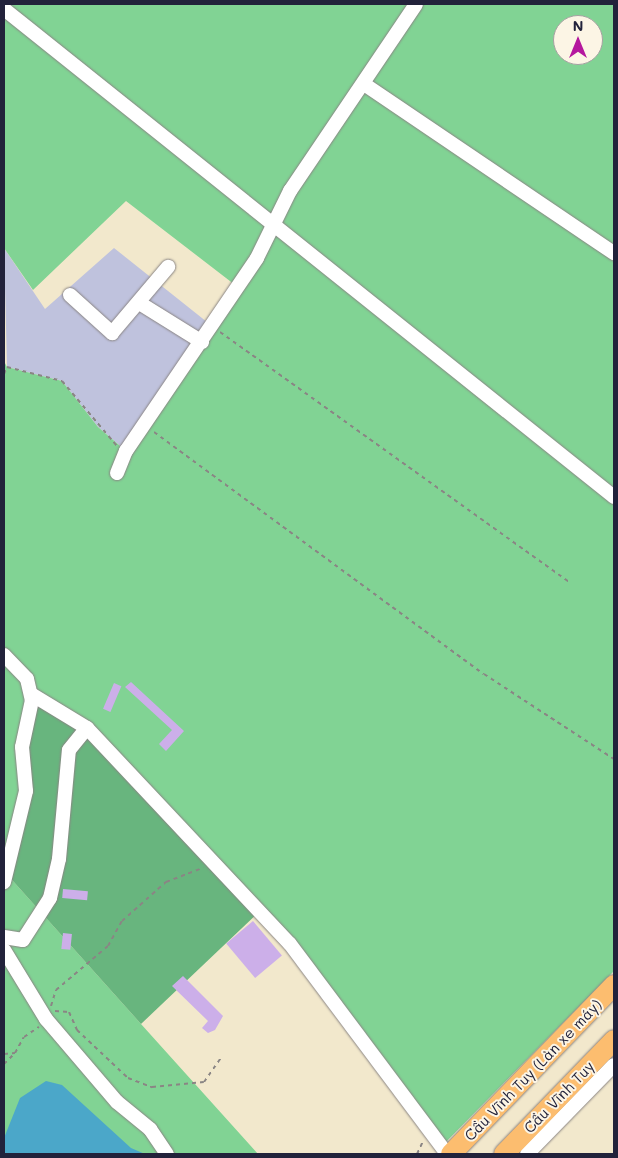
<!DOCTYPE html>
<html>
<head>
<meta charset="utf-8">
<style>
  body { margin:0 }
  #map { position:relative; width:618px; height:1158px; overflow:hidden; background:#f2e8cc; font-family:Mali,sans-serif }
  div>[style] { position:absolute }
  [style*='--x'] { left:calc(var(--x)*1px); top:calc(var(--y)*1px); width:calc(var(--w)*1px); rotate:calc(var(--a)*1deg) }
  .industrial>* { inset:0; background:#bfc2dd }
  .green>* { inset:0; background:#81d394 }
  .forest>* { inset:0; background:#68b57e }
  .water>* { inset:0; background:#4ba7c9 }
  .building>* { inset:0; background:#ccafe9; transform-origin:0 0 }
  .path>* { height:2px; margin-top:-1px; transform-origin:0; background:repeating-linear-gradient(90deg,#8a8584 0 4px,transparent 0 8px) }
  .roads { filter:drop-shadow(0 0 1px #8a8584) drop-shadow(0 0 1px #8a8584) }
  .minor>* { height:14px; margin:-7px; padding:0 7px; transform-origin:7px; border-radius:7px; background:#fff }
  .highway>* { height:20px; margin:-10px; padding:0 10px; transform-origin:10px; border-radius:10px; background:#fcbd6f }
  span { translate:-50% -50%; white-space:nowrap; text-align:center; line-height:1.15; -webkit-text-stroke:4px #fcf5e5; paint-order:stroke }
  .street-label { font-size:15px; color:#22223b }
  .frame { position:absolute; inset:0; border:5px solid #22223b; pointer-events:none }
  .north { position:absolute; left:553px; top:15px; width:50px; height:50px; box-sizing:border-box; background:#fcf5e5; border:1px solid #a5a1a1; border-radius:50%; rotate:0deg; font-size:14px; font-weight:700; line-height:20px; text-align:center; color:#22223b }
  .north::after { content:''; display:block; margin:auto; width:18px; height:22px; background:#b5179e; clip-path:polygon(50% 0,100% 100%,50% 72%,0 100%) }
</style>
</head>
<body>
<div id="map">
  <div class="industrial">
    <div style="clip-path:polygon(4px 248px,45px 309px,114px 248px,212px 326px,126px 451px,98px 427px,62px 381px,7px 367px)"></div>
  </div>
  <div class="green">
    <div style="clip-path:polygon(evenodd,4px 4px,614px 4px,614px 971px,441px 1147px,290px 944px,212px 864px,26px 791px,4px 865px,4px 361px,7px 367px,62px 381px,98px 427px,126px 451px,239px 288px,126px 201px,33px 290px,4px 248px,4px 4px,563px 25px,593px 25px,593px 55px,563px 55px,563px 25px)"></div>
    <div style="clip-path:polygon(4px 871px,141px 1024px,258px 1154px,4px 1154px)"></div>
  </div>
  <div class="forest">
    <div style="clip-path:polygon(32px 700px,87px 728px,259px 912px,141px 1024px,4px 871px,11px 859px)"></div>
  </div>
  <div class="water">
    <div style="clip-path:polygon(46px 1081px,62px 1085px,131px 1148px,145px 1154px,4px 1154px,4px 1138px,20px 1098px)"></div>
  </div>
  <div class="building">
    <div style="clip-path:polygon(131px 682px,184px 731px,166px 751px,159px 744px,172px 730px,125px 687px)"></div>
    <div style="left:114px;top:683px;width:8px;height:28px;rotate:23deg"></div>
    <div style="left:63px;top:889px;width:25px;height:9px;rotate:5deg"></div>
    <div style="left:253px;top:921px;width:45px;height:35px;rotate:50deg"></div>
    <div style="left:63px;top:933px;width:9px;height:16px;rotate:6deg"></div>
    <div style="clip-path:polygon(183px 976px,223px 1016px,215px 1030px,208px 1033px,202px 1028px,208px 1021px,172px 986px)"></div>
  </div>
  <div class="path">
    <div style="--x:220;--y:332;--w:429;--a:35.6"></div>
    <div style="--x:4;--y:374;--w:8;--a:-67"></div>
    <div style="--x:7;--y:367;--w:57;--a:14.3"></div>
    <div style="--x:62;--y:381;--w:85;--a:49.8"></div>
    <div style="--x:4;--y:392;--w:46;--a:90"></div>
    <div style="--x:154;--y:432;--w:409;--a:36.3"></div>
    <div style="--x:484;--y:674;--w:155;--a:33.2"></div>
    <div style="--x:51;--y:1006;--w:17;--a:-73"></div>
    <div style="--x:56;--y:990;--w:68;--a:-40.2"></div>
    <div style="--x:108;--y:946;--w:29;--a:-61"></div>
    <div style="--x:122;--y:921;--w:59;--a:-41.6"></div>
    <div style="--x:166;--y:882;--w:40;--a:-21"></div>
    <div style="--x:55;--y:1011;--w:14;--a:4"></div>
    <div style="--x:69;--y:1012;--w:20;--a:66"></div>
    <div style="--x:77;--y:1030;--w:70;--a:43.3"></div>
    <div style="--x:128;--y:1078;--w:26;--a:21"></div>
    <div style="--x:152;--y:1087;--w:52;--a:-5.5"></div>
    <div style="--x:204;--y:1082;--w:29;--a:-55"></div>
    <div style="--x:4;--y:1054;--w:11;--a:-5"></div>
    <div style="--x:15;--y:1053;--w:18;--a:-61"></div>
    <div style="--x:24;--y:1037;--w:18;--a:-34"></div>
    <div style="--x:4;--y:1064;--w:16;--a:-45"></div>
    <div style="--x:417;--y:1154;--w:14;--a:-65"></div>
  </div>
  <div class="roads">
    <div class="minor">
      <div style="--x:4;--y:9;--w:781;--a:38.66"></div>
      <div style="--x:364;--y:84;--w:302;--a:34.1"></div>
      <div style="--x:70;--y:295;--w:57;--a:42.1"></div>
      <div style="--x:112;--y:333;--w:87;--a:-49.7"></div>
      <div style="--x:141;--y:304;--w:72;--a:31.9"></div>
      <div style="--x:117;--y:473;--w:24;--a:-68"></div>
      <div style="--x:126;--y:451;--w:233;--a:-55.8"></div>
      <div style="--x:257;--y:258;--w:75;--a:-63.8"></div>
      <div style="--x:290;--y:191;--w:225;--a:-56"></div>
      <div style="--x:4;--y:655;--w:33;--a:46"></div>
      <div style="--x:27;--y:679;--w:22;--a:77"></div>
      <div style="--x:32;--y:700;--w:48;--a:102"></div>
      <div style="--x:22;--y:747;--w:44;--a:84.8"></div>
      <div style="--x:26;--y:791;--w:94;--a:103.6"></div>
      <div style="--x:31;--y:694;--w:66;--a:31.3"></div>
      <div style="--x:87;--y:728;--w:296;--a:46.8"></div>
      <div style="--x:290;--y:944;--w:262;--a:53.2"></div>
      <div style="--x:4;--y:937;--w:19;--a:9"></div>
      <div style="--x:23;--y:940;--w:50;--a:-57.3"></div>
      <div style="--x:50;--y:898;--w:40;--a:-77"></div>
      <div style="--x:59;--y:859;--w:109;--a:-84.8"></div>
      <div style="--x:69;--y:750;--w:28;--a:-51"></div>
      <div style="--x:4;--y:950;--w:81;--a:58.7"></div>
      <div style="--x:46;--y:1019;--w:109;--a:49.5"></div>
      <div style="--x:117;--y:1102;--w:43;--a:39.3"></div>
      <div style="--x:150;--y:1129;--w:30;--a:56"></div>
      <div style="--x:527;--y:1154;--w:124;--a:-45.7"></div>
    </div>
    <div class="highway">
      <div style="--x:451;--y:1154;--w:235;--a:-46"></div>
      <div style="--x:504;--y:1154;--w:158;--a:-46"></div>
    </div>
  </div>
  <div class="street-label">
    <span style="left:533px;top:1070px;rotate:-46deg">Cầu Vĩnh Tuy (Làn xe máy)</span>
    <span style="left:559px;top:1097px;rotate:-46deg">Cầu Vĩnh Tuy</span>
  </div>
  <div class="frame"></div>
  <div class="north">N</div>
</div>
</body>
</html>
